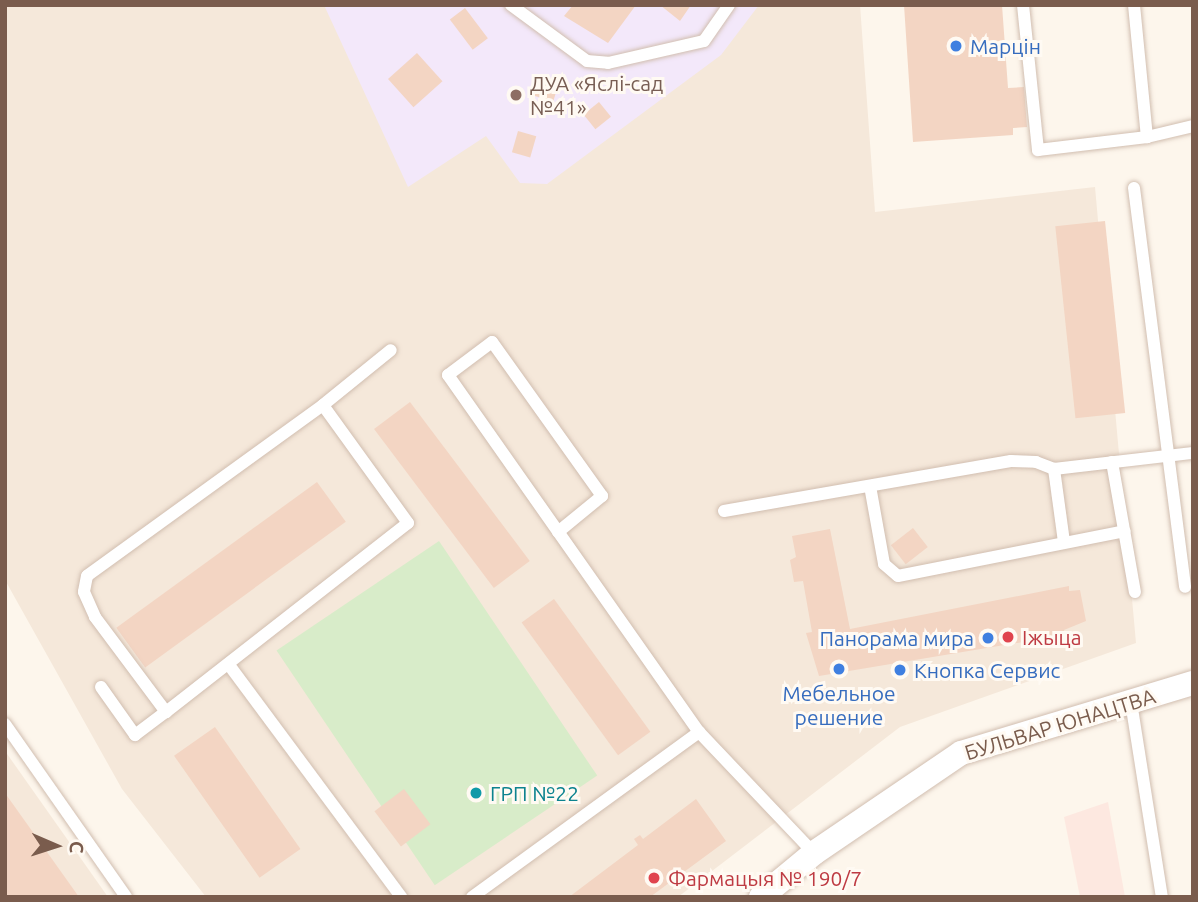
<!DOCTYPE html>
<html>
<head>
<meta charset="utf-8">
<style>
  body { margin:0 }
  #map { position:relative; width:1198px; height:902px; overflow:hidden; background:#fdf6ec; font-family:Ubuntu,sans-serif }
  div>[style] { position:absolute }
  [style*='--x'] { left:calc(var(--x)*1px); top:calc(var(--y)*1px); width:calc(var(--w)*1px); rotate:calc(var(--a)*1deg) }
  .residential>* { inset:0; background:#f5e8da }
  .commercial>* { inset:0; background:#fde8e0 }
  .education>* { inset:0; background:#f3e8fa }
  .green>* { inset:0; background:#d8ecc9; transform-origin:0 0 }
  .building>* { inset:0; background:#f3d5c3; transform-origin:0 0 }
  .roads { filter:drop-shadow(0 0 2px #d1beb0) drop-shadow(0 0 2px #d1beb0) }
  .service>* { height:12px; margin:-6px; padding:0 6px; transform-origin:6px; border-radius:6px; background:#fff }
  .minor>* { height:24px; margin:-12px; padding:0 12px; transform-origin:12px; border-radius:12px; background:#fff }
  .dots>* { width:19px; height:19px; translate:-50% -50%; box-sizing:border-box; border:4px solid #fffaf3; border-radius:50% }
  span { translate:-50% -50%; white-space:nowrap; text-align:center; line-height:1.15; -webkit-text-stroke:6px #fffaf3; paint-order:stroke }
  .shop-label { font-size:21px; color:#366cbe }
  .left { translate:0 -50%; text-align:left }
  .right { translate:-100% -50%; text-align:right }
  .education-label { font-size:21px; color:#785e54 }
  .health-label { font-size:21px; color:#be3a42 }
  .street-label { font-size:21px; color:#7a5c4d }
  .culture-label { font-size:21px; color:#0d838f }
  .frame { position:absolute; inset:0; border:7px solid #7a5c4d; pointer-events:none }
  .north { position:absolute; left:21px; top:811px; width:70px; height:70px; -webkit-text-stroke:5px #fffaf3; paint-order:stroke; rotate:93deg; font-size:19px; font-weight:700; line-height:28px; text-align:center; color:#7a5c4d }
  .north::after { content:''; display:block; margin:auto; width:24px; height:32px; background:#7a5c4d; clip-path:polygon(50% 0,100% 100%,50% 72%,0 100%) }
</style>
</head>
<body>
<div id="map">
  <div class="residential">
    <div style="clip-path:polygon(5px 5px,860px 5px,875px 212px,1095px 187px,1136px 643px,900px 727px,678px 897px,206px 897px,122px 789px,5px 580px)"></div>
    <div style="clip-path:polygon(5px 751px,108px 897px,5px 897px)"></div>
  </div>
  <div class="commercial">
    <div style="clip-path:polygon(1108px 802px,1125px 897px,1080px 897px,1064px 817px)"></div>
  </div>
  <div class="education">
    <div style="clip-path:polygon(324px 5px,759px 5px,721px 55px,547px 184px,520px 183px,486px 136px,408px 187px)"></div>
  </div>
  <div class="green">
    <div style="left:439px;top:541px;width:283px;height:196px;rotate:56deg"></div>
  </div>
  <div class="building">
    <div style="clip-path:polygon(573px 5px,636px 5px,608px 43px,564px 16px)"></div>
    <div style="clip-path:polygon(660px 5px,691px 5px,680px 21px)"></div>
    <div style="clip-path:polygon(904px 5px,1002px 5px,1008px 88px,1024px 87px,1027px 127px,1013px 128px,1013px 135px,913px 142px)"></div>
    <div style="left:465px;top:8px;width:38px;height:19px;rotate:53deg"></div>
    <div style="left:417px;top:53px;width:38px;height:39px;rotate:48deg"></div>
    <div style="left:538px;top:75px;width:22px;height:21px;rotate:16deg"></div>
    <div style="left:599px;top:102px;width:19px;height:20px;rotate:51deg"></div>
    <div style="left:518px;top:131px;width:19px;height:22px;rotate:16deg"></div>
    <div style="left:1105px;top:221px;width:193px;height:50px;rotate:84deg"></div>
    <div style="left:410px;top:402px;width:199px;height:45px;rotate:53deg"></div>
    <div style="left:317px;top:482px;width:49px;height:248px;rotate:54deg"></div>
    <div style="left:913px;top:528px;width:24px;height:28px;rotate:52deg"></div>
    <div style="clip-path:polygon(830px 529px,850px 629px,1069px 586px,1069px 591px,1080px 590px,1086px 621px,1064px 630px,1065px 635px,819px 676px,806px 633px,812px 632px,803px 581px,794px 582px,790px 560px,796px 557px,792px 536px)"></div>
    <div style="left:554px;top:599px;width:164px;height:40px;rotate:54deg"></div>
    <div style="left:215px;top:727px;width:149px;height:50px;rotate:55deg"></div>
    <div style="left:476px;top:782px;width:17px;height:12px;rotate:54deg"></div>
    <div style="left:404px;top:789px;width:44px;height:37px;rotate:53deg"></div>
    <div style="clip-path:polygon(5px 793px,79px 897px,7px 897px)"></div>
    <div style="clip-path:polygon(696px 799px,726px 841px,650px 897px,569px 897px,638px 845px,634px 839px,640px 835px,643px 839px)"></div>
  </div>
  <div class="roads">
    <div class="service">
      <div style="--x:511;--y:5;--w:94;--a:36.4"></div>
      <div style="--x:587;--y:61;--w:21;--a:5"></div>
      <div style="--x:608;--y:63;--w:98;--a:-12.9"></div>
      <div style="--x:704;--y:41;--w:44;--a:-55.2"></div>
      <div style="--x:1023;--y:5;--w:146;--a:84.1"></div>
      <div style="--x:1038;--y:150;--w:110;--a:-6.8"></div>
      <div style="--x:1147;--y:137;--w:47;--a:-13.4"></div>
      <div style="--x:1134;--y:5;--w:133;--a:84.4"></div>
      <div style="--x:1134;--y:188;--w:402;--a:82.7"></div>
      <div style="--x:323;--y:405;--w:291;--a:144.1"></div>
      <div style="--x:87;--y:576;--w:16;--a:101"></div>
      <div style="--x:84;--y:592;--w:27;--a:66"></div>
      <div style="--x:95;--y:617;--w:119;--a:53.2"></div>
      <div style="--x:166;--y:712;--w:307;--a:-38"></div>
      <div style="--x:408;--y:523;--w:145;--a:-125.8"></div>
      <div style="--x:323;--y:405;--w:87;--a:-39"></div>
      <div style="--x:1112;--y:462;--w:132;--a:80"></div>
      <div style="--x:1054;--y:469;--w:74;--a:82.2"></div>
      <div style="--x:870;--y:486;--w:79;--a:79.8"></div>
      <div style="--x:884;--y:564;--w:18;--a:41"></div>
      <div style="--x:898;--y:576;--w:231;--a:-11.2"></div>
      <div style="--x:724;--y:511;--w:291;--a:-9.9"></div>
      <div style="--x:1011;--y:461;--w:25;--a:2"></div>
      <div style="--x:1036;--y:462;--w:19;--a:21"></div>
      <div style="--x:1054;--y:469;--w:140;--a:-6.6"></div>
      <div style="--x:558;--y:532;--w:57;--a:-39.3"></div>
      <div style="--x:602;--y:496;--w:189;--a:-125.5"></div>
      <div style="--x:492;--y:342;--w:55;--a:143.1"></div>
      <div style="--x:448;--y:375;--w:436;--a:54.9"></div>
      <div style="--x:699;--y:732;--w:167;--a:46.5"></div>
      <div style="--x:229;--y:665;--w:289;--a:53.4"></div>
      <div style="--x:101;--y:687;--w:59;--a:54.7"></div>
      <div style="--x:135;--y:735;--w:39;--a:-37"></div>
      <div style="--x:1131;--y:702;--w:197;--a:81"></div>
      <div style="--x:5;--y:724;--w:211;--a:55"></div>
      <div style="--x:472;--y:897;--w:281;--a:-36"></div>
    </div>
    <div class="minor">
      <div style="--x:761;--y:897;--w:69;--a:-39.7"></div>
      <div style="--x:814;--y:853;--w:178;--a:-34.2"></div>
      <div style="--x:961;--y:753;--w:242;--a:-16.8"></div>
    </div>
  </div>
  <div class="dots">
    <div style="left:956px;top:46px;background:#3f7fe0"></div>
    <div style="left:516px;top:95px;background:#8d6e63"></div>
    <div style="left:1008px;top:637px;background:#e0444e"></div>
    <div style="left:988px;top:638px;background:#3f7fe0"></div>
    <div style="left:839px;top:669px;background:#3f7fe0"></div>
    <div style="left:900px;top:670px;background:#3f7fe0"></div>
    <div style="left:476px;top:793px;background:#0f9aa8"></div>
    <div style="left:654px;top:878px;background:#e0444e"></div>
  </div>
  <div class="shop-label">
    <span class="left" style="left:970px;top:46px">Марцін</span>
    <span class="right" style="left:974px;top:638px">Панорама мира</span>
    <span class="left" style="left:914px;top:670px">Кнопка Сервис</span>
    <span style="left:839px;top:705px">Мебельное<br>решение</span>
  </div>
  <div class="education-label">
    <span class="left" style="left:530px;top:95px">ДУА «Яслі-сад<br>№41»</span>
  </div>
  <div class="health-label">
    <span class="left" style="left:1022px;top:637px">Іжыца</span>
    <span class="left" style="left:668px;top:878px">Фармацыя № 190/7</span>
  </div>
  <div class="street-label">
    <span style="left:1060px;top:724px;rotate:-17deg">БУЛЬВАР ЮНАЦТВА</span>
  </div>
  <div class="culture-label">
    <span class="left" style="left:490px;top:793px">ГРП №22</span>
  </div>
  <div class="frame"></div>
  <div class="north">С</div>
</div>
</body>
</html>
